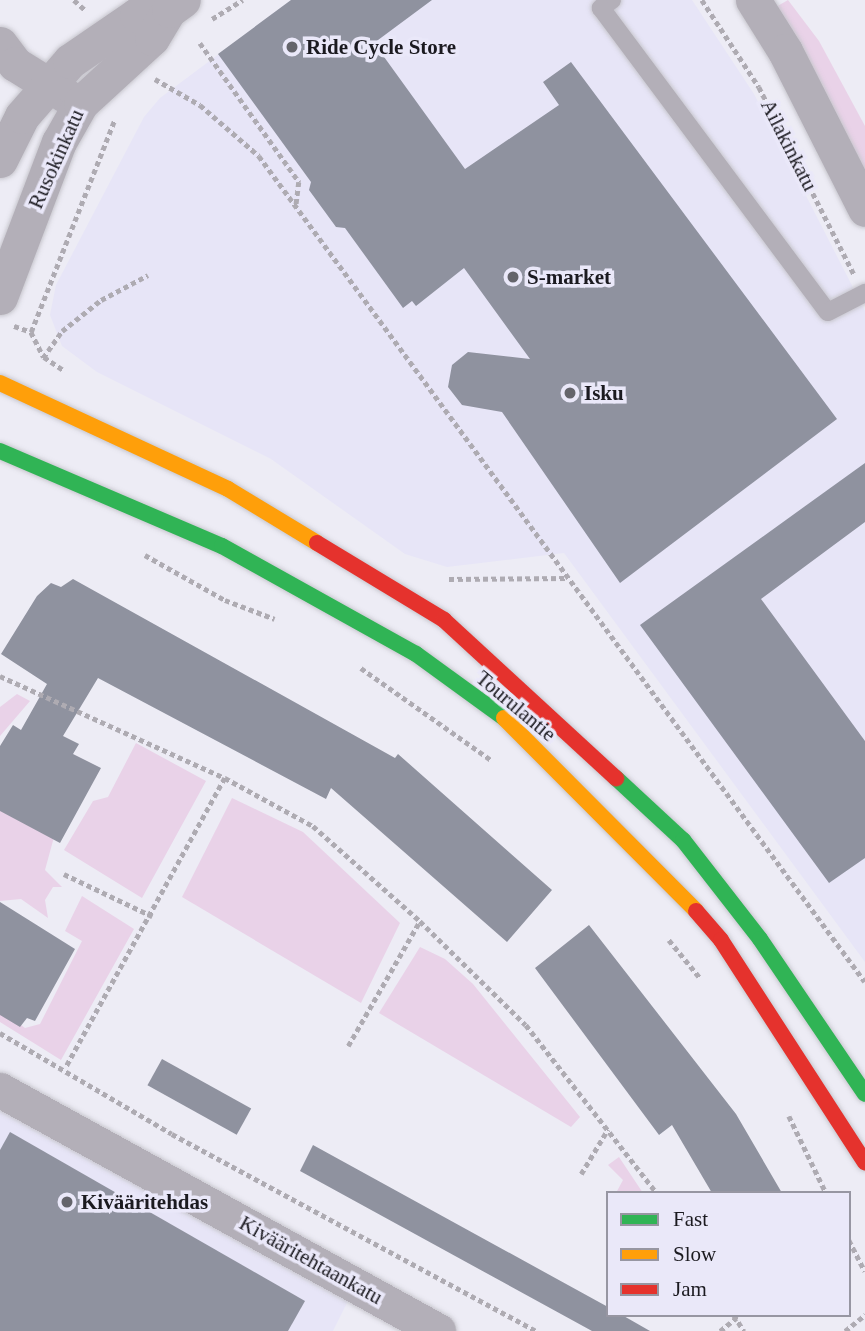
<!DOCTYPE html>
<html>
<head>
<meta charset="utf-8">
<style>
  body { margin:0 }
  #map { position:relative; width:865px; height:1331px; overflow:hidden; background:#edecf5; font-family:"Times New Roman",serif }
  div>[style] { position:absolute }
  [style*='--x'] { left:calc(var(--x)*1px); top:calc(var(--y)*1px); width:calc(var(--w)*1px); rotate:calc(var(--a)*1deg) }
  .built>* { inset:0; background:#e7e5f7 }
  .green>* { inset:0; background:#e9d2e8 }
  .building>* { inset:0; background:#8f929f; transform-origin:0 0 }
  .path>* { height:4.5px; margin-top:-2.25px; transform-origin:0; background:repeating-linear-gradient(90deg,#aeabb2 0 5px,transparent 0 8.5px) }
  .roads { filter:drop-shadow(0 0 2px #c8c7ce) drop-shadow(0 0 2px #c8c7ce) }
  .lane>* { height:18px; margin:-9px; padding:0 9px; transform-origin:9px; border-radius:9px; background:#b3afb8 }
  .street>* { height:35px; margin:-17.5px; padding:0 17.5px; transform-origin:17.5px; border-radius:17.5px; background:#b3afb8 }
  .fast>* { height:16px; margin:-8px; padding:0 8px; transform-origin:8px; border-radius:8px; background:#30b455 }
  .slow>* { height:16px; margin:-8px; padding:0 8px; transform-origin:8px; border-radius:8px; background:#ff9f0a }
  .jam>* { height:16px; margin:-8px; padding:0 8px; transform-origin:8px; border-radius:8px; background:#e5322d }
  .dots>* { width:19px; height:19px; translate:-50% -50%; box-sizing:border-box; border:4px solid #eae8f9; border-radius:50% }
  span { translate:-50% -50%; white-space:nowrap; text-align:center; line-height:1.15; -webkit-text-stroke:7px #eae8f9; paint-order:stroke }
  .poi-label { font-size:21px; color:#1b1a20; font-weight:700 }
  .left { translate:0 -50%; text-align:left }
  .street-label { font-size:21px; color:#1b1a20 }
  .legend { position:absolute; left:606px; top:1191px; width:245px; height:126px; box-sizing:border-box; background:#eae8f9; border:2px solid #9796a2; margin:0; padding:9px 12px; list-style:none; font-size:21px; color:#1b1a20 }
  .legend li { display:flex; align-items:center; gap:14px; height:35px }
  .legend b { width:35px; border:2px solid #9796a2 }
</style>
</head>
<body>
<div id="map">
  <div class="built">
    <div style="clip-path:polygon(291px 0,692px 0,754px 94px,865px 311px,865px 962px,564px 553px,447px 567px,405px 554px,271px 459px,97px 372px,62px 346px,50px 315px,56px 285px,144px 117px,160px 98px)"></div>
    <div style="clip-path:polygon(0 1109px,352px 1293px,333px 1331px,0 1331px)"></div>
  </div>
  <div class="green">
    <div style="clip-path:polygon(788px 0,819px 41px,865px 126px,865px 174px,776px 7px)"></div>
    <div style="clip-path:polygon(17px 694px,30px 701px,0 736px,0 707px)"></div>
    <div style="clip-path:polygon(136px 743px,206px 781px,142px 898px,64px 850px,93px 801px,108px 797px)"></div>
    <div style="clip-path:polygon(232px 798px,303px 832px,400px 923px,361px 1003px,182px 897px)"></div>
    <div style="clip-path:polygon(0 808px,54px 837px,45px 870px,62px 887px,53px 887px,45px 900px,48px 918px,21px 899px,0 901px)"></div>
    <div style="clip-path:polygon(82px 896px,134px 929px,61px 1060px,0 1022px,0 1009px,25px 1028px,40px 1024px,82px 941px,65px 931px)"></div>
    <div style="clip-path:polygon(420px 947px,445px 959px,473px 984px,580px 1117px,571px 1127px,379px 1013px)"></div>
    <div style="clip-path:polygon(619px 1157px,643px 1193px,616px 1193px,623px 1180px,608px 1165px)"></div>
  </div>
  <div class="building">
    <div style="clip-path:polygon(291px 0,432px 0,374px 43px,465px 169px,559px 105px,543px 82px,571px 62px,837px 419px,620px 583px,502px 412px,462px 405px,448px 387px,452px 365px,468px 352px,530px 359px,464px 268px,416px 306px,412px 301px,403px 308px,345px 228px,336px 227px,309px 190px,311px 182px,218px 54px)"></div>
    <div style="clip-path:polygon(865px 463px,865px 522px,761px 599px,865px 741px,865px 858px,829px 883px,640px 625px)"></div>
    <div style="clip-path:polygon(73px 579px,395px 758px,398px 754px,552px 890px,507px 942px,331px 788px,326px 799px,98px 678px,63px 736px,79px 744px,73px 754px,101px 768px,60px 843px,0 811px,0 746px,13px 725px,21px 730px,47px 684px,1px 654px,37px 596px,51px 583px,61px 587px)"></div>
    <div style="clip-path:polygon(0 902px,75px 949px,35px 1021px,27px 1018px,20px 1027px,0 1015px)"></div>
    <div style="clip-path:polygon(589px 925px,736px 1114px,782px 1193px,712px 1193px,672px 1125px,659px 1135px,535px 968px)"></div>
    <div style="left:162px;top:1059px;width:102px;height:30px;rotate:29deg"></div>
    <div style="clip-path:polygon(10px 1132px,305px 1301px,288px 1331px,0 1331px,0 1150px)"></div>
    <div style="clip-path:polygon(313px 1145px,608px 1307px,608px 1315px,622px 1315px,650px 1331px,592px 1331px,300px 1171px)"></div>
  </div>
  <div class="path">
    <div style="--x:74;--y:0;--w:15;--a:42"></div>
    <div style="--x:702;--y:0;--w:104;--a:56.8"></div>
    <div style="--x:759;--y:87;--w:210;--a:63.1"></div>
    <div style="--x:212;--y:19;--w:36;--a:-32"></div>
    <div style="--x:200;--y:43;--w:171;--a:54.5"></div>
    <div style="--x:299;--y:182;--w:24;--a:97"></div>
    <div style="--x:155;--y:79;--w:52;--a:30"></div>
    <div style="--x:200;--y:105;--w:78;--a:40.8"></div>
    <div style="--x:259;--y:156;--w:1024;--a:53.73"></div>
    <div style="--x:14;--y:326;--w:18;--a:19"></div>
    <div style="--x:31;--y:332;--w:28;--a:63"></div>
    <div style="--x:44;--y:357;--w:25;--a:34"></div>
    <div style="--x:31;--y:332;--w:227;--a:-68.5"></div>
    <div style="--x:43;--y:358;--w:33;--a:-55"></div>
    <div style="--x:62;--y:331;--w:50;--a:-38.5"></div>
    <div style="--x:101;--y:300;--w:53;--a:-28"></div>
    <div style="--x:145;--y:555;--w:92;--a:29.4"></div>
    <div style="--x:225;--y:600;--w:53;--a:20.8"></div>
    <div style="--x:449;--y:579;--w:119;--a:-0.5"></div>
    <div style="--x:361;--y:668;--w:159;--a:35.3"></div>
    <div style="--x:0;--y:676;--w:247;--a:24.4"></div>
    <div style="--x:225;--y:778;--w:330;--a:118.8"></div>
    <div style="--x:225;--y:778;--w:100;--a:28.6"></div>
    <div style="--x:313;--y:826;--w:143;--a:41.6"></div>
    <div style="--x:420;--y:921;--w:148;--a:44.5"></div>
    <div style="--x:526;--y:1025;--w:213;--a:52.1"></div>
    <div style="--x:64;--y:874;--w:98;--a:25.5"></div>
    <div style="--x:669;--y:940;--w:50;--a:50.6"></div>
    <div style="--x:0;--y:1033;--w:199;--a:30.4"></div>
    <div style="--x:172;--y:1134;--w:415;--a:28.4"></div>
    <div style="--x:348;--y:1046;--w:144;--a:-60.1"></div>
    <div style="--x:789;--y:1116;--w:85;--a:64.3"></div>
    <div style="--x:581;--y:1174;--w:52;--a:-59"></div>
    <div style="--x:849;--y:1240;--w:35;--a:63"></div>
    <div style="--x:734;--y:1315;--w:19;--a:58"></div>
    <div style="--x:720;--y:1331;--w:21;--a:-39"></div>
    <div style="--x:845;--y:1331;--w:26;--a:-39"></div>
  </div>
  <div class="roads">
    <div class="lane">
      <div style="--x:612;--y:0;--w:14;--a:144"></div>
      <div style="--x:601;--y:8;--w:379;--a:53.3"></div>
      <div style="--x:828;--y:312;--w:42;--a:-27.2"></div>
    </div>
    <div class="street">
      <div style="--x:753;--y:0;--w:60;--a:57.9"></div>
      <div style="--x:785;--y:51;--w:177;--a:63.1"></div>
      <div style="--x:0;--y:44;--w:25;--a:53"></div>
      <div style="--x:15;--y:64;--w:59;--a:31.8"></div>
      <div style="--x:0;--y:160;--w:49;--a:-63.4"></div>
      <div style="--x:22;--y:116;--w:73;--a:-48.9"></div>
      <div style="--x:70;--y:61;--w:81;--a:-34.5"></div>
      <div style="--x:137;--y:15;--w:32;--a:-9"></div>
      <div style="--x:0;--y:297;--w:166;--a:-69.2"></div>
      <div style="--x:59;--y:142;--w:45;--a:-60.6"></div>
      <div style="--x:81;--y:103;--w:96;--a:-42.5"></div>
      <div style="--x:152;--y:38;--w:33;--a:-59"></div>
      <div style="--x:169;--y:10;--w:17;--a:-36"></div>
      <div style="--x:0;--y:1090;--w:500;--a:28.8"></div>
    </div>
    <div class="fast">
      <div style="--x:0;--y:451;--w:241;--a:23.2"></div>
      <div style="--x:222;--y:546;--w:222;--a:29.1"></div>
      <div style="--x:416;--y:654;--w:109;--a:36"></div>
      <div style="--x:616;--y:778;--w:91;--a:42.8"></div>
      <div style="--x:683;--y:840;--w:125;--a:52.1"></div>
      <div style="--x:760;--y:939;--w:187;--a:55.9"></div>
    </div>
    <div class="slow">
      <div style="--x:0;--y:383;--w:251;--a:24.9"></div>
      <div style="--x:228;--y:489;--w:104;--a:31.2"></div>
      <div style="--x:504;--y:718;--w:272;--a:45.1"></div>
    </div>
    <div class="jam">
      <div style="--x:317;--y:543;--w:149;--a:31.2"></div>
      <div style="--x:444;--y:620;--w:234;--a:42.6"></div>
      <div style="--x:696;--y:911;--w:38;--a:49"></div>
      <div style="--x:721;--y:940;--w:265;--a:57.1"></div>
    </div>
  </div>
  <div class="dots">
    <div style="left:292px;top:47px;background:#64646b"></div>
    <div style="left:513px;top:277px;background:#64646b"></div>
    <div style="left:570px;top:393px;background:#64646b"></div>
    <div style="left:67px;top:1202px;background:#64646b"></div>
  </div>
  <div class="poi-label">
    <span class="left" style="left:306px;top:47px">Ride Cycle Store</span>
    <span class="left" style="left:527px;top:277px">S-market</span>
    <span class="left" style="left:584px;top:393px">Isku</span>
    <span class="left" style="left:81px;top:1202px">Kivääritehdas</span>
  </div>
  <div class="street-label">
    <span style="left:789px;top:145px;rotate:63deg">Ailakinkatu</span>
    <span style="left:56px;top:159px;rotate:-66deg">Rusokinkatu</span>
    <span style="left:516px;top:706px;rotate:40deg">Tourulantie</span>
    <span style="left:311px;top:1260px;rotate:29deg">Kivääritehtaankatu</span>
  </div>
  <ul class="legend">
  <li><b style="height:9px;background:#30b455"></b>Fast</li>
  <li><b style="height:9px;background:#ff9f0a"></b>Slow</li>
  <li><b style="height:9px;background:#e5322d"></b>Jam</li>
  </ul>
</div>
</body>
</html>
